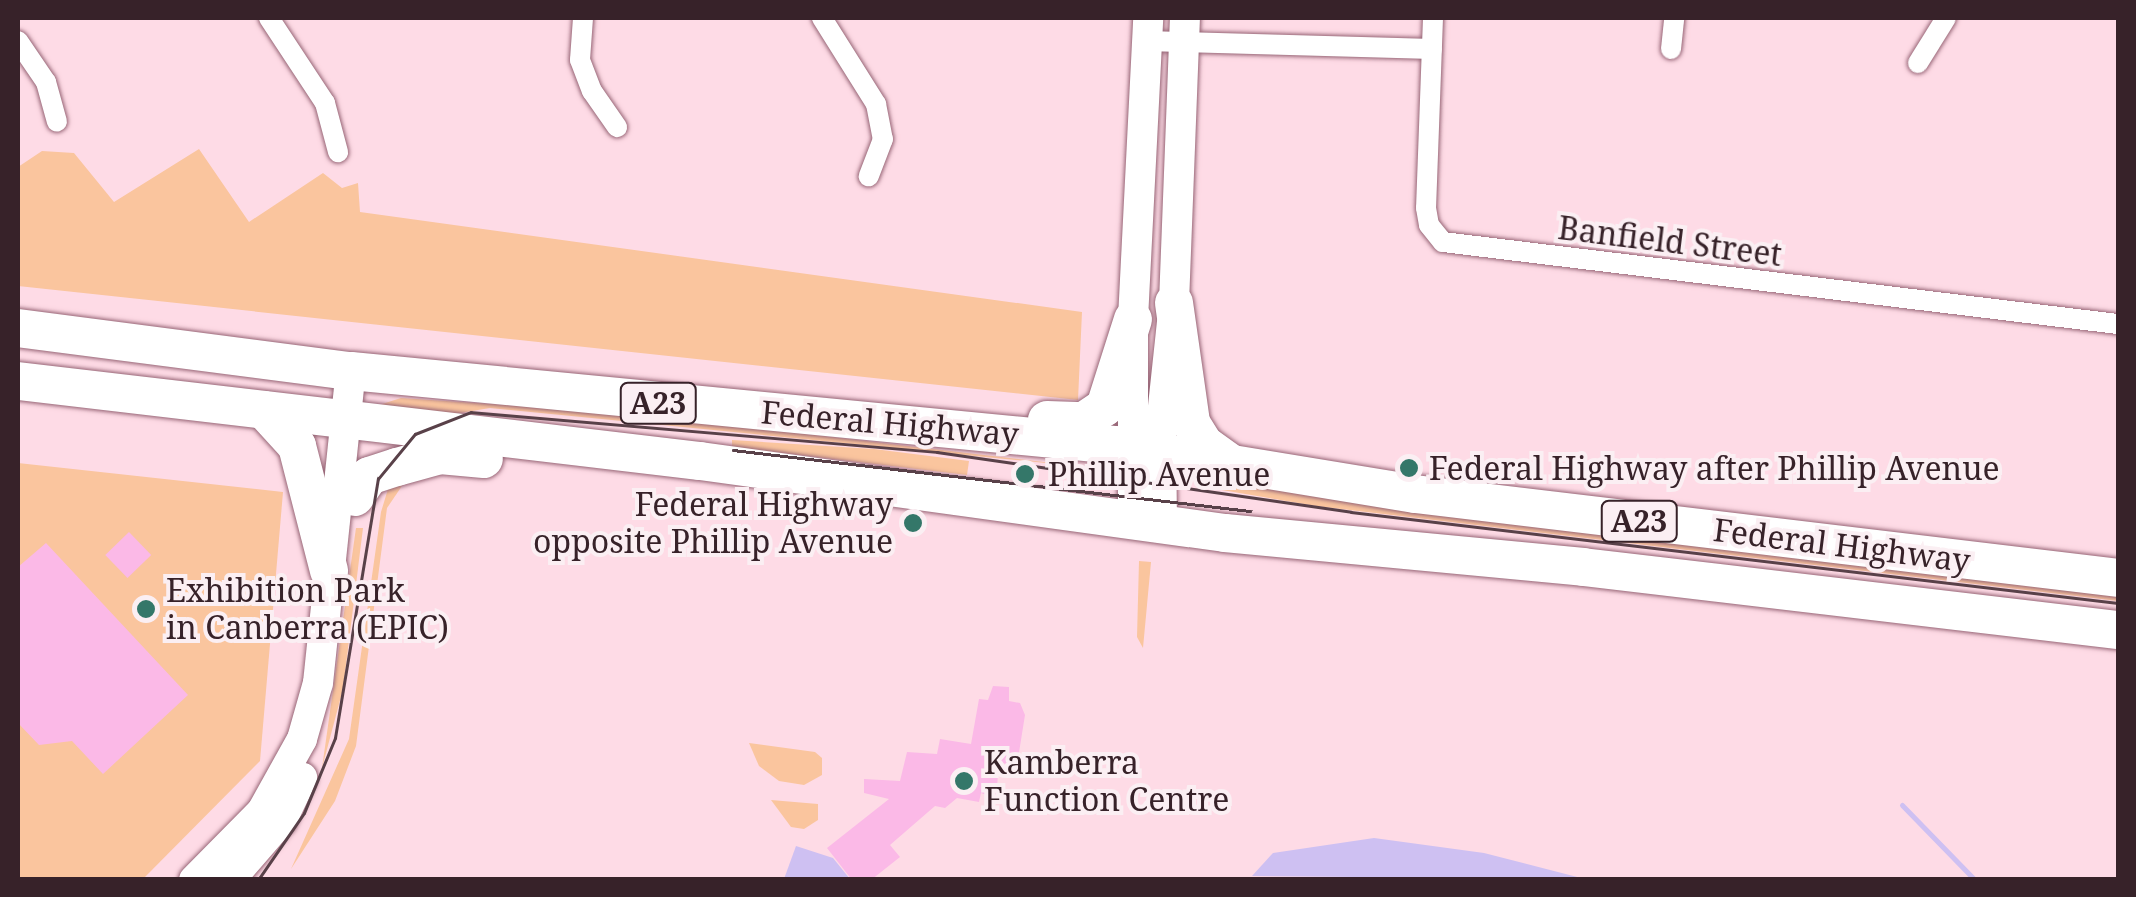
<!DOCTYPE html>
<html>
<head>
<meta charset="utf-8">
<style>
  body { margin:0 }
  #map { position:relative; width:2136px; height:897px; overflow:hidden; background:#fedbe6; font-family:"Noto Serif",serif }
  div>[style] { position:absolute }
  [style*='--x'] { left:calc(var(--x)*1px); top:calc(var(--y)*1px); width:calc(var(--w)*1px); rotate:calc(var(--a)*1deg) }
  .green>* { inset:0; background:#fac59e }
  .water>* { inset:0; background:#cec0f2 }
  .stream>* { height:5px; margin:-2.5px; padding:0 2.5px; transform-origin:2.5px; border-radius:2.5px; background:#cec0f2 }
  .building>* { inset:0; background:#fbb9e7; transform-origin:0 0 }
  .roads { filter:drop-shadow(0 0 2px #976576) drop-shadow(0 0 2px #976576) }
  .street>* { height:20px; margin:-10px; padding:0 10px; transform-origin:10px; border-radius:10px; background:#fff }
  .secondary>* { height:30px; margin:-15px; padding:0 15px; transform-origin:15px; border-radius:15px; background:#fff }
  .highway>* { height:38px; margin:-19px; padding:0 19px; transform-origin:19px; border-radius:19px; background:#fff }
  .tram>* { height:2.5px; margin:-1.25px; padding:0 1.25px; transform-origin:1.25px; border-radius:1.25px; background:#594149 }
  .dots>* { width:28px; height:28px; translate:-50% -50%; box-sizing:border-box; border:5px solid #fbeff3; border-radius:50% }
  span { translate:-50% -50%; white-space:nowrap; text-align:center; line-height:1.15; -webkit-text-stroke:8px #fbeff3; paint-order:stroke }
  .shield-label span { padding:2px 8px; background:#fbeff3; border:2px solid; border-radius:8px; -webkit-text-stroke-width:0 }
  .shield-label { font-size:30px; color:#372229; font-weight:700 }
  .street-label { font-size:32px; color:#372229 }
  .poi-label { font-size:32px; color:#372229 }
  .left { translate:0 -50%; text-align:left }
  .right { translate:-100% -50%; text-align:right }
  .frame { position:absolute; inset:0; border:20px solid #372229; pointer-events:none }
</style>
</head>
<body>
<div id="map">
  <div class="green">
    <div style="clip-path:polygon(199px 149px,249px 222px,323px 173px,342px 188px,358px 183px,360px 212px,1082px 312px,1078px 400px,18px 286px,18px 167px,42px 151px,74px 153px,114px 202px)"></div>
    <div style="clip-path:polygon(401px 398px,757px 422px,789px 432px,1086px 467px,490px 408px,442px 416px,379px 405px)"></div>
    <div style="clip-path:polygon(732px 440px,874px 449px,969px 461px,967px 475px,732px 447px)"></div>
    <div style="clip-path:polygon(18px 463px,283px 492px,260px 761px,143px 879px,18px 880px)"></div>
    <div style="clip-path:polygon(1206px 477px,2118px 591px,2118px 601px,1316px 506px,1204px 487px)"></div>
    <div style="clip-path:polygon(406px 480px,387px 508px,356px 746px,335px 801px,291px 869px,349px 739px,381px 512px,388px 489px)"></div>
    <div style="clip-path:polygon(356px 528px,363px 528px,343px 689px,322px 768px)"></div>
    <div style="clip-path:polygon(1139px 561px,1151px 562px,1143px 648px,1137px 637px)"></div>
    <div style="clip-path:polygon(749px 743px,815px 752px,822px 758px,822px 775px,804px 785px,779px 781px,759px 766px)"></div>
    <div style="clip-path:polygon(771px 800px,818px 804px,818px 820px,804px 829px,791px 827px)"></div>
  </div>
  <div class="water">
    <div style="clip-path:polygon(1374px 838px,1484px 853px,1585px 879px,1252px 876px,1273px 853px)"></div>
    <div style="clip-path:polygon(796px 846px,833px 858px,850px 879px,784px 879px)"></div>
  </div>
  <div class="stream">
    <div style="--x:1902;--y:805;--w:105;--a:45.8"></div>
  </div>
  <div class="building">
    <div style="left:129px;top:532px;width:32px;height:33px;rotate:46deg"></div>
    <div style="clip-path:polygon(46px 543px,188px 695px,103px 774px,72px 741px,39px 745px,18px 723px,18px 567px)"></div>
    <div style="clip-path:polygon(993px 686px,1009px 687px,1009px 701px,1020px 703px,1025px 715px,1017px 765px,999px 763px,996px 798px,981px 793px,979px 802px,957px 798px,945px 808px,935px 806px,890px 845px,900px 857px,871px 880px,852px 880px,827px 848px,889px 799px,864px 793px,864px 779px,900px 781px,907px 752px,937px 754px,940px 739px,971px 744px,979px 699px,988px 700px)"></div>
  </div>
  <div class="roads">
    <div class="street">
      <div style="--x:269;--y:18;--w:102;--a:56.6"></div>
      <div style="--x:325;--y:103;--w:51;--a:75.1"></div>
      <div style="--x:583;--y:18;--w:42;--a:94.1"></div>
      <div style="--x:580;--y:60;--w:33;--a:69"></div>
      <div style="--x:592;--y:91;--w:44;--a:55.2"></div>
      <div style="--x:822;--y:18;--w:102;--a:57.9"></div>
      <div style="--x:876;--y:104;--w:36;--a:79"></div>
      <div style="--x:883;--y:139;--w:40;--a:111"></div>
      <div style="--x:1433;--y:18;--w:190;--a:92.1"></div>
      <div style="--x:1426;--y:208;--w:17;--a:80"></div>
      <div style="--x:1429;--y:225;--w:22;--a:51"></div>
      <div style="--x:1443;--y:242;--w:680;--a:6.93"></div>
      <div style="--x:18;--y:41;--w:50;--a:55.7"></div>
      <div style="--x:46;--y:82;--w:41;--a:74.6"></div>
      <div style="--x:1147;--y:41;--w:285;--a:1.6"></div>
      <div style="--x:1671;--y:49;--w:31;--a:-84"></div>
      <div style="--x:1918;--y:63;--w:53;--a:-58.1"></div>
    </div>
    <div class="secondary">
      <div style="--x:1133;--y:521;--w:202;--a:-90"></div>
      <div style="--x:1133;--y:319;--w:301;--a:-87.1"></div>
      <div style="--x:1162;--y:525;--w:100;--a:-90.6"></div>
      <div style="--x:1161;--y:425;--w:123;--a:-83.9"></div>
      <div style="--x:1174;--y:303;--w:285;--a:-87.8"></div>
      <div style="--x:194;--y:880;--w:97;--a:-45.4"></div>
      <div style="--x:262;--y:811;--w:82;--a:-60.9"></div>
      <div style="--x:302;--y:739;--w:58;--a:-74.1"></div>
      <div style="--x:318;--y:683;--w:314;--a:-84"></div>
      <div style="--x:230;--y:880;--w:79;--a:-49.1"></div>
      <div style="--x:282;--y:820;--w:47;--a:-64.5"></div>
    </div>
    <div class="highway">
      <div style="--x:1174;--y:303;--w:121;--a:81.9"></div>
      <div style="--x:1191;--y:423;--w:25;--a:58"></div>
      <div style="--x:1204;--y:444;--w:31;--a:36"></div>
      <div style="--x:18;--y:328;--w:336;--a:7.4"></div>
      <div style="--x:351;--y:371;--w:769;--a:5.53"></div>
      <div style="--x:1116;--y:445;--w:303;--a:9.3"></div>
      <div style="--x:1415;--y:494;--w:708;--a:6.81"></div>
      <div style="--x:18;--y:381;--w:687;--a:6.69"></div>
      <div style="--x:700;--y:461;--w:530;--a:7.81"></div>
      <div style="--x:1225;--y:533;--w:360;--a:5.4"></div>
      <div style="--x:1583;--y:567;--w:539;--a:6.72"></div>
      <div style="--x:264;--y:410;--w:49;--a:47.5"></div>
      <div style="--x:297;--y:446;--w:129;--a:75.6"></div>
      <div style="--x:1047;--y:420;--w:37;--a:2"></div>
      <div style="--x:1084;--y:421;--w:25;--a:-34"></div>
      <div style="--x:1105;--y:407;--w:92;--a:-72.3"></div>
      <div style="--x:355;--y:497;--w:25;--a:-56"></div>
      <div style="--x:369;--y:476;--w:29;--a:-18"></div>
      <div style="--x:397;--y:467;--w:45;--a:-15.6"></div>
      <div style="--x:440;--y:455;--w:44;--a:5.2"></div>
    </div>
  </div>
  <div class="tram">
    <div style="--x:733;--y:450;--w:521;--a:6.73"></div>
    <div style="--x:258;--y:880;--w:81;--a:-55.5"></div>
    <div style="--x:304;--y:813;--w:81;--a:-67.5"></div>
    <div style="--x:335;--y:738;--w:263;--a:-80.6"></div>
    <div style="--x:378;--y:479;--w:58;--a:-50.6"></div>
    <div style="--x:415;--y:434;--w:60;--a:-21.4"></div>
    <div style="--x:471;--y:412;--w:468;--a:4.9"></div>
    <div style="--x:937;--y:452;--w:418;--a:8.2"></div>
    <div style="--x:1351;--y:512;--w:772;--a:6.77"></div>
  </div>
  <div class="dots">
    <div style="left:1409px;top:468px;background:#347769"></div>
    <div style="left:1025px;top:474px;background:#347769"></div>
    <div style="left:913px;top:523px;background:#347769"></div>
    <div style="left:146px;top:609px;background:#347769"></div>
    <div style="left:964px;top:781px;background:#347769"></div>
  </div>
  <div class="shield-label">
    <span style="left:658px;top:403px">A23</span>
    <span style="left:1639px;top:521px">A23</span>
  </div>
  <div class="street-label">
    <span style="left:1670px;top:241px;rotate:7deg">Banfield Street</span>
    <span style="left:890px;top:423px;rotate:5deg">Federal Highway</span>
    <span style="left:1842px;top:545px;rotate:7deg">Federal Highway</span>
  </div>
  <div class="poi-label">
    <span class="left" style="left:1429px;top:468px">Federal Highway after Phillip Avenue</span>
    <span class="left" style="left:1048px;top:474px">Phillip Avenue</span>
    <span class="right" style="left:893px;top:523px">Federal Highway<br>opposite Phillip Avenue</span>
    <span class="left" style="left:166px;top:609px">Exhibition Park<br>in Canberra (EPIC)</span>
    <span class="left" style="left:984px;top:781px">Kamberra<br>Function Centre</span>
  </div>
  <div class="frame"></div>
</div>
</body>
</html>
